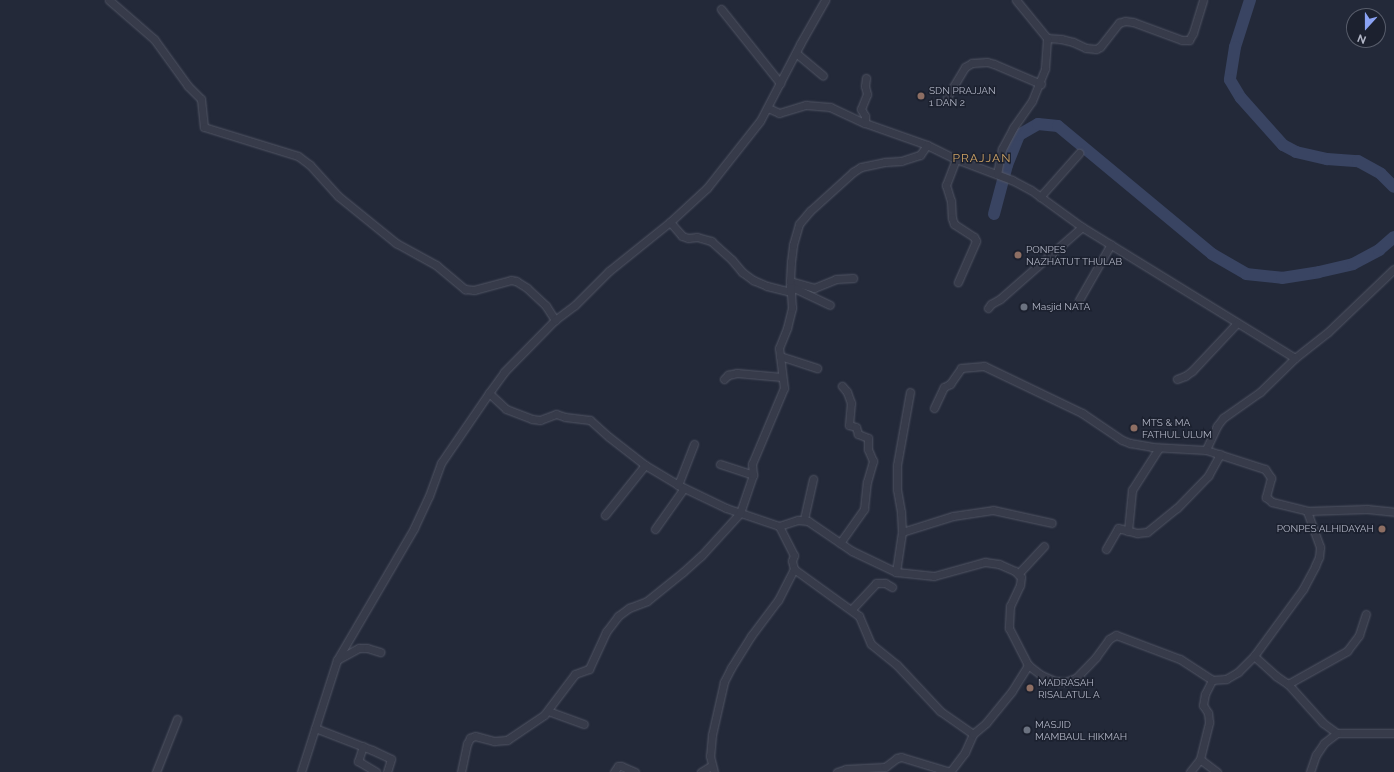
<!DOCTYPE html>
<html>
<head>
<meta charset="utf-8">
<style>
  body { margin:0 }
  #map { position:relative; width:1394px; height:772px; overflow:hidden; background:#232939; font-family:Raleway,sans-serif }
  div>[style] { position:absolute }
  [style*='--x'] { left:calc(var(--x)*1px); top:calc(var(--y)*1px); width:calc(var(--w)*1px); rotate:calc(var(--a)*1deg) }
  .river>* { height:12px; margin:-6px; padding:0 6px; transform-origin:6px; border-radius:6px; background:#394462 }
  .roads { filter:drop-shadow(0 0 1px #525665) drop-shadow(0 0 1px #525665) }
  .minor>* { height:7px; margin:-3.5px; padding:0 3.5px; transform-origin:3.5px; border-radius:3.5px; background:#373b4a }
  .dots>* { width:11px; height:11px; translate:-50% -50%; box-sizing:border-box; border:2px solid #1c212f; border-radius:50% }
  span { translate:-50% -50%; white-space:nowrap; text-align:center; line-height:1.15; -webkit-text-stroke:3px #1c212f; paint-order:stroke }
  .poi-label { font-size:10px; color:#b2b6c6 }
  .left { translate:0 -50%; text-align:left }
  .right { translate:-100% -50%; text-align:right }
  .quarter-label { font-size:12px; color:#cfa364; letter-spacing:1px }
  .north { position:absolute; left:1346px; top:8px; width:40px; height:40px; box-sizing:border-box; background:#1c212f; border:1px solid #585d6b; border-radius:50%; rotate:201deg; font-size:11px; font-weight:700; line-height:16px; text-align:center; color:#b2b6c6 }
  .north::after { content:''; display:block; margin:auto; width:14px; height:18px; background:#8aa2f3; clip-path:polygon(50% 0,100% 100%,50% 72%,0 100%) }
</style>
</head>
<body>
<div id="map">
  <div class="river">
    <div style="--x:1250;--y:0;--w:49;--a:107.7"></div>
    <div style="--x:1235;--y:47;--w:33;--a:99"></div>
    <div style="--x:1230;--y:80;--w:21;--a:59"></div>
    <div style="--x:1241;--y:98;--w:63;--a:48.2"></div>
    <div style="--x:1283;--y:145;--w:15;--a:28"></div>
    <div style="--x:1296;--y:152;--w:32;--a:13"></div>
    <div style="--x:1327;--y:159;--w:31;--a:4"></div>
    <div style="--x:1358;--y:161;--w:26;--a:29"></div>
    <div style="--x:1381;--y:174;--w:18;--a:45"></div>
    <div style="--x:994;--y:214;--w:51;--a:-75.1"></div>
    <div style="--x:1007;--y:165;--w:32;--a:-68"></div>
    <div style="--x:1019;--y:135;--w:22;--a:-30"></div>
    <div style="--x:1038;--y:124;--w:20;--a:6"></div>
    <div style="--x:1058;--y:126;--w:200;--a:39.7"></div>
    <div style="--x:1212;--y:254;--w:39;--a:30"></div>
    <div style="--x:1246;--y:274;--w:36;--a:6"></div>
    <div style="--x:1282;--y:278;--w:37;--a:-9"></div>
    <div style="--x:1319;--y:272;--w:35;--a:-13"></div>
    <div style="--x:1353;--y:264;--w:30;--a:-28"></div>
    <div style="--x:1379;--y:250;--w:20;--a:-41"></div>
  </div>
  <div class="roads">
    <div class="minor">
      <div style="--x:109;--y:0;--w:60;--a:40.9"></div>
      <div style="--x:154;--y:39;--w:58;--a:54.1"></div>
      <div style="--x:188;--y:86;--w:18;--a:45"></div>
      <div style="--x:201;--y:99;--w:28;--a:84"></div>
      <div style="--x:204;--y:127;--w:98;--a:17.1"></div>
      <div style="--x:298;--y:156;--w:15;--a:37"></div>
      <div style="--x:310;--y:165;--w:42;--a:47.9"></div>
      <div style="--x:338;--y:196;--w:75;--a:39"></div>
      <div style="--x:396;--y:243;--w:46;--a:28.8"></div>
      <div style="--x:436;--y:265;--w:38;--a:40"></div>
      <div style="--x:465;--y:289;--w:9;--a:6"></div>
      <div style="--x:474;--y:290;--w:38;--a:-15"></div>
      <div style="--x:511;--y:280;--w:5;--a:11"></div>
      <div style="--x:516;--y:281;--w:13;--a:32"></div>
      <div style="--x:527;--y:288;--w:26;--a:43"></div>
      <div style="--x:546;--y:306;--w:17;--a:57"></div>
      <div style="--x:721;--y:9;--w:95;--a:51.4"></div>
      <div style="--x:1047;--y:38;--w:14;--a:4"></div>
      <div style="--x:1061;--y:39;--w:12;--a:14"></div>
      <div style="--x:1073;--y:42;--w:14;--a:25"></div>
      <div style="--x:1086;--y:48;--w:10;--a:6"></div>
      <div style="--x:1096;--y:49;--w:4;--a:-27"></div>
      <div style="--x:1100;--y:47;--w:31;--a:-52"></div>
      <div style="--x:1119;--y:23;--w:6;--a:-18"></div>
      <div style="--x:1125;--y:21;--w:8;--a:7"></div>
      <div style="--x:1133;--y:22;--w:52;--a:20.2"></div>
      <div style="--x:1182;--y:40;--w:7;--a:0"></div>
      <div style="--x:1189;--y:40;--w:8;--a:-60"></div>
      <div style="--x:1193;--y:33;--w:34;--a:-73"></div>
      <div style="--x:796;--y:53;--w:35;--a:40"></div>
      <div style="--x:947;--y:97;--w:35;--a:-59"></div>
      <div style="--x:965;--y:67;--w:8;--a:-30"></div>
      <div style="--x:972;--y:63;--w:15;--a:-4"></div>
      <div style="--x:987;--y:62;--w:7;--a:16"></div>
      <div style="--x:994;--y:64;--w:51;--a:23.1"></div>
      <div style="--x:768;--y:108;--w:12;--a:24"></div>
      <div style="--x:779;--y:113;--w:28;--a:-17"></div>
      <div style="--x:806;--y:105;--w:24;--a:5"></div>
      <div style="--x:830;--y:107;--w:38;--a:25"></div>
      <div style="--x:865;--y:123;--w:66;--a:19.5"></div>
      <div style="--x:927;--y:145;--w:32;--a:26"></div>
      <div style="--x:956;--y:159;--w:60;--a:20.6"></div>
      <div style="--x:1012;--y:180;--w:21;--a:28"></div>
      <div style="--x:1031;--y:190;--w:63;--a:36"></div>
      <div style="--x:1082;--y:227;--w:250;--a:31.6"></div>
      <div style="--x:1295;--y:358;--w:42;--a:-38.2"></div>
      <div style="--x:1328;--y:332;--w:91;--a:-43.7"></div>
      <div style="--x:865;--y:123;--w:7;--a:-90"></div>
      <div style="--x:865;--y:116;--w:8;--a:-120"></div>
      <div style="--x:861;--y:109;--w:16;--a:-68"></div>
      <div style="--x:867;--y:94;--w:8;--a:-104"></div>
      <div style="--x:865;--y:86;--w:8;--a:-83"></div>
      <div style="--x:956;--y:159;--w:28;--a:111"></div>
      <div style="--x:946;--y:185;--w:17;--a:73"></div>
      <div style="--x:951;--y:201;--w:17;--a:87"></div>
      <div style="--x:952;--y:218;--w:6;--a:72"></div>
      <div style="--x:954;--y:224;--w:24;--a:33"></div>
      <div style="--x:974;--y:237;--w:4;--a:63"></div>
      <div style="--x:976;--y:241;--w:45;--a:113.7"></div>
      <div style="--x:997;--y:174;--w:25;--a:-79"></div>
      <div style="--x:1002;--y:149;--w:24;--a:-62"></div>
      <div style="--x:1013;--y:128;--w:33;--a:-55"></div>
      <div style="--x:1032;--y:101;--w:35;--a:-68"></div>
      <div style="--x:1045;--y:68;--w:30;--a:-86"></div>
      <div style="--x:1047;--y:38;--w:49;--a:-129.2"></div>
      <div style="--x:1040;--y:197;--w:59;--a:-48.4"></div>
      <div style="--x:670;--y:222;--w:18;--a:49"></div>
      <div style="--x:682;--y:236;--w:6;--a:18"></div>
      <div style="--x:688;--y:238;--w:9;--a:-6"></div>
      <div style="--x:697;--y:237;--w:15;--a:16"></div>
      <div style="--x:711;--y:241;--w:28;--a:42"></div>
      <div style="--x:732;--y:260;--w:16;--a:50"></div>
      <div style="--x:742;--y:272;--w:14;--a:36"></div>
      <div style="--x:753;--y:280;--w:15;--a:23"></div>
      <div style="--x:767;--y:286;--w:25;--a:14"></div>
      <div style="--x:790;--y:281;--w:25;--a:16"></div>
      <div style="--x:814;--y:288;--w:24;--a:-22"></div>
      <div style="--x:836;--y:279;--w:17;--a:-3"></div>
      <div style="--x:790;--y:286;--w:44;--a:25.4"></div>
      <div style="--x:1079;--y:300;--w:64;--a:-60.3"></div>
      <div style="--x:988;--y:308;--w:5;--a:-53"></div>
      <div style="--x:991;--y:304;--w:10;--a:-29"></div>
      <div style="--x:1000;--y:299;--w:109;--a:-41.3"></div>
      <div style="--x:780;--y:356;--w:39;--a:18"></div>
      <div style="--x:1295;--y:358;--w:49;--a:135.8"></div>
      <div style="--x:1260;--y:392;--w:45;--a:144.9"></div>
      <div style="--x:1223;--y:418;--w:10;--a:127"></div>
      <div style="--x:1217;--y:426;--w:26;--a:115"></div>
      <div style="--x:1206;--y:450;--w:62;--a:17.9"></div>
      <div style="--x:1265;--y:469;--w:11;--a:56"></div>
      <div style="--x:1271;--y:478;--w:20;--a:105"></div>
      <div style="--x:1266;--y:497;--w:8;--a:40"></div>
      <div style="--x:1272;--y:502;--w:36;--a:14"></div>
      <div style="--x:1307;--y:511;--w:60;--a:-1.9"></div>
      <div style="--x:1367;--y:509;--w:27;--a:6"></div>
      <div style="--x:724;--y:379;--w:6;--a:-45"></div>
      <div style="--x:728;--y:375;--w:9;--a:-13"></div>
      <div style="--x:737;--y:373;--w:45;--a:5.1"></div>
      <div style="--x:1177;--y:379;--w:9;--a:-21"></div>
      <div style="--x:1185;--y:376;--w:9;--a:-36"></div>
      <div style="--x:1192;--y:371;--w:66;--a:-46.8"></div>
      <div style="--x:489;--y:393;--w:23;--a:43"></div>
      <div style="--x:506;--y:409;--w:28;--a:21"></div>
      <div style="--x:532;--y:419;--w:8;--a:7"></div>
      <div style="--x:540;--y:420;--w:17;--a:-21"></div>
      <div style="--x:556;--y:414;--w:9;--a:18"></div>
      <div style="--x:565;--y:417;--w:25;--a:7"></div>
      <div style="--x:590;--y:420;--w:25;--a:42"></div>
      <div style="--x:609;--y:437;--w:46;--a:37.9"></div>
      <div style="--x:645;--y:465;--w:39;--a:31"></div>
      <div style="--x:678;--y:485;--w:53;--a:25.6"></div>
      <div style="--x:726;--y:508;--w:56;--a:18.8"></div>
      <div style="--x:779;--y:526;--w:33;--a:63"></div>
      <div style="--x:794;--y:555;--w:6;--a:108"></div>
      <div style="--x:792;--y:561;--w:8;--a:76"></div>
      <div style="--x:794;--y:569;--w:35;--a:117"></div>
      <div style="--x:778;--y:600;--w:45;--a:126.9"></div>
      <div style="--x:751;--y:636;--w:38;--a:122"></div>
      <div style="--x:731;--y:668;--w:16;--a:117"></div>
      <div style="--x:724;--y:682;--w:54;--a:102.8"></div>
      <div style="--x:712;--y:735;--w:21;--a:95"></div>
      <div style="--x:710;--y:756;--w:16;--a:76"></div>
      <div style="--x:934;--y:408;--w:23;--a:-65"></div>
      <div style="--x:944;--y:387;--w:7;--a:-27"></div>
      <div style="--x:950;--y:384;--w:19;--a:-55"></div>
      <div style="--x:961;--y:368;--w:23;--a:-5"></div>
      <div style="--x:984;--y:366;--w:109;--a:25.6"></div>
      <div style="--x:1082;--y:413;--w:48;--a:34"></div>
      <div style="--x:1122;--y:440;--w:9;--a:21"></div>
      <div style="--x:1130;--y:443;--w:22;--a:10"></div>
      <div style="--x:1152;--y:447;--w:54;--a:3.2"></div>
      <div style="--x:720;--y:464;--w:35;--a:18"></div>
      <div style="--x:678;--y:485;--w:44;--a:-68.7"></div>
      <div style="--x:605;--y:515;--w:64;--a:-51.3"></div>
      <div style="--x:804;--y:519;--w:41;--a:-77.3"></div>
      <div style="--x:779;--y:526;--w:20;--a:-18"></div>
      <div style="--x:798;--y:520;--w:10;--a:6"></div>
      <div style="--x:808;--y:521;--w:53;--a:34.3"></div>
      <div style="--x:852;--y:551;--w:49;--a:25.5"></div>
      <div style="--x:896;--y:572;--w:38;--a:6"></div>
      <div style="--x:934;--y:576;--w:53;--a:-15.4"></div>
      <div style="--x:985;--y:562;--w:14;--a:8"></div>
      <div style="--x:999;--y:564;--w:17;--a:24"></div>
      <div style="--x:1015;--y:571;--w:8;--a:45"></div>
      <div style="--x:1021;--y:577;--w:8;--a:97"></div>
      <div style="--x:1020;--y:585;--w:23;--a:115"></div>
      <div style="--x:1010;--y:606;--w:22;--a:93"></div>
      <div style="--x:1009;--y:628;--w:42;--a:62.8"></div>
      <div style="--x:1028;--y:665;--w:16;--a:38"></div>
      <div style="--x:1041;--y:675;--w:15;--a:23"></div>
      <div style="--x:1055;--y:681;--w:10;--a:6"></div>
      <div style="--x:1065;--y:682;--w:12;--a:-20"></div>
      <div style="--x:1076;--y:678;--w:29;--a:-46"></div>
      <div style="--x:1096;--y:657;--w:22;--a:-54"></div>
      <div style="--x:1109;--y:639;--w:8;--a:-30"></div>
      <div style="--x:1116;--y:635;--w:68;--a:20.6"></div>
      <div style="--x:1180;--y:659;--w:38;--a:33"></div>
      <div style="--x:655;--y:529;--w:50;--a:-54.7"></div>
      <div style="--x:1128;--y:531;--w:41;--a:-84.4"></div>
      <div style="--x:1132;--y:490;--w:50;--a:-57.3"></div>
      <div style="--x:902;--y:532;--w:53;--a:-17.4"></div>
      <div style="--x:953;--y:516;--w:40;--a:-8.5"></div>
      <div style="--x:993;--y:510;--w:60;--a:12.4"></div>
      <div style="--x:840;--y:543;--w:42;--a:-54.8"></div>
      <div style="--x:864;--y:509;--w:27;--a:-84"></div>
      <div style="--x:867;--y:482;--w:22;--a:-74"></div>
      <div style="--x:873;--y:461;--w:13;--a:-113"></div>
      <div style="--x:868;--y:449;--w:11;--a:-90"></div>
      <div style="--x:868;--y:438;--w:11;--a:-158"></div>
      <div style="--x:858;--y:434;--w:7;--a:-106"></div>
      <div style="--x:856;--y:427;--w:7;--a:-164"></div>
      <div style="--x:849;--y:425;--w:22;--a:-85"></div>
      <div style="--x:851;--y:403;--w:12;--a:-110"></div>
      <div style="--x:847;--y:392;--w:8;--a:-130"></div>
      <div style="--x:1106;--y:549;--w:24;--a:-60"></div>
      <div style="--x:1118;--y:528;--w:20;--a:15"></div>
      <div style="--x:1137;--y:533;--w:10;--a:-6"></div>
      <div style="--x:1147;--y:532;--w:38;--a:-39"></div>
      <div style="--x:1177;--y:508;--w:45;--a:-45.9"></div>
      <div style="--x:1208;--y:476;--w:25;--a:-61"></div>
      <div style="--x:794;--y:569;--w:80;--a:35.9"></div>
      <div style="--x:859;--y:616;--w:30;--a:67"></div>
      <div style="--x:871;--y:644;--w:33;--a:39"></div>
      <div style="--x:897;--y:665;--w:63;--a:46.9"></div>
      <div style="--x:940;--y:711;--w:40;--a:34.9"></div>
      <div style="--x:896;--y:572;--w:40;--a:-81.5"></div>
      <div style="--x:902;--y:532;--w:20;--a:-93"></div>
      <div style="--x:901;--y:512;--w:23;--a:-100"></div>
      <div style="--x:897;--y:489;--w:24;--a:-90"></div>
      <div style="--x:897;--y:465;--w:74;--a:-79.9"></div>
      <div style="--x:1018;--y:574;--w:38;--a:-47"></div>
      <div style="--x:852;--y:609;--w:35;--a:-47"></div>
      <div style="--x:876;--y:583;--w:9;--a:0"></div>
      <div style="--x:885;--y:583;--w:8;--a:30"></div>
      <div style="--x:1254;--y:656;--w:30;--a:42"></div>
      <div style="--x:1276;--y:676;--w:14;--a:34"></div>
      <div style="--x:1288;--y:684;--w:52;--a:48.1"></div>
      <div style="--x:1323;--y:723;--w:17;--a:36"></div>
      <div style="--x:1337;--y:733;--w:57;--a:0"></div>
      <div style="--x:337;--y:660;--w:25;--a:-29"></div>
      <div style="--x:359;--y:648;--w:8;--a:0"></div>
      <div style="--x:367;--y:648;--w:14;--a:17"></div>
      <div style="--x:1288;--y:684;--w:68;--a:-29.2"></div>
      <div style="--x:1347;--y:651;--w:20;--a:-53"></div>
      <div style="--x:1359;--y:635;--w:22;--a:-72"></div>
      <div style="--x:548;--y:711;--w:38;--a:20"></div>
      <div style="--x:315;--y:728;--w:61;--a:21.1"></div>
      <div style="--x:372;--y:750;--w:21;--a:25"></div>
      <div style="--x:391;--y:759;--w:14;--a:107"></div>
      <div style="--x:363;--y:746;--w:16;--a:108"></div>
      <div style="--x:358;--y:761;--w:21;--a:31"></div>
      <div style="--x:156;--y:772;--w:57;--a:-68.4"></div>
      <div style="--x:301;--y:772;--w:118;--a:-72.2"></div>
      <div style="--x:337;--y:660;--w:153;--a:-59.7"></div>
      <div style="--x:414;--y:528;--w:35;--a:-65"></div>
      <div style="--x:429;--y:496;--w:35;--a:-70"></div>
      <div style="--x:441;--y:463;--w:85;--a:-55.6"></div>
      <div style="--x:489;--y:393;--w:26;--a:-54"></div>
      <div style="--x:504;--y:372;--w:73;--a:-45.6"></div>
      <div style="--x:555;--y:320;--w:25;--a:-37"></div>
      <div style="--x:575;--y:305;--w:48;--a:-45"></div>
      <div style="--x:609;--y:271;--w:78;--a:-38.8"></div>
      <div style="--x:670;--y:222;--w:50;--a:-42.6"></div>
      <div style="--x:707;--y:188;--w:85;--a:-51.7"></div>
      <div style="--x:760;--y:121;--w:87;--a:-62.5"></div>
      <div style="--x:800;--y:44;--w:51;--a:-60.4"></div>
      <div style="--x:461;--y:772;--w:29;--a:-78"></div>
      <div style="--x:467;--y:744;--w:7;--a:-63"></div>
      <div style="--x:470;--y:738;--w:5;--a:-22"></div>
      <div style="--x:475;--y:736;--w:20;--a:15"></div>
      <div style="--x:494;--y:741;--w:13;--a:-4"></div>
      <div style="--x:507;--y:740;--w:45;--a:-34"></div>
      <div style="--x:544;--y:715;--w:51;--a:-52.9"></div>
      <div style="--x:575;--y:674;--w:15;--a:-20"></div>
      <div style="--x:589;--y:669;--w:41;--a:-65.3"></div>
      <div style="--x:606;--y:632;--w:20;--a:-53"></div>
      <div style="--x:618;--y:616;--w:14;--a:-36"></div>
      <div style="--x:629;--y:608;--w:19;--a:-21"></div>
      <div style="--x:647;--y:601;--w:46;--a:-38.9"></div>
      <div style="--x:683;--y:572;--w:24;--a:-42"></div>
      <div style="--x:701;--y:556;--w:58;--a:-47.8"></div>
      <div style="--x:740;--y:513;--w:40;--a:-71.1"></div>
      <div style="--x:753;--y:475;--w:11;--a:-95"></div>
      <div style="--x:752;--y:464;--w:82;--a:-67.2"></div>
      <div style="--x:784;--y:388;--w:40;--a:-97.1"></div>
      <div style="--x:779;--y:348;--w:22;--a:-68"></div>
      <div style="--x:787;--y:328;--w:21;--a:-76"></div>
      <div style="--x:792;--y:308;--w:27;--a:-94"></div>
      <div style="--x:790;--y:281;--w:19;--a:-87"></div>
      <div style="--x:791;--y:262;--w:17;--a:-83"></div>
      <div style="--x:793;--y:245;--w:22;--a:-74"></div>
      <div style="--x:799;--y:224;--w:17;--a:-50"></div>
      <div style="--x:810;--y:211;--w:58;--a:-42.2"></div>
      <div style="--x:853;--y:172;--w:9;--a:-32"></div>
      <div style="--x:861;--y:167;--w:25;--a:-12"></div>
      <div style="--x:885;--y:162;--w:16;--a:-4"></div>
      <div style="--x:901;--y:161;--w:20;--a:-18"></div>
      <div style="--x:920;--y:155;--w:12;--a:-55"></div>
      <div style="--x:614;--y:772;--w:7;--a:-56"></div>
      <div style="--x:618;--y:766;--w:3;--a:0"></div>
      <div style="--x:621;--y:766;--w:15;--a:23"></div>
      <div style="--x:701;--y:772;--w:12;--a:-31"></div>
      <div style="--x:837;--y:772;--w:9;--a:-18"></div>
      <div style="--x:846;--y:769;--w:39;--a:-3"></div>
      <div style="--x:885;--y:767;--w:15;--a:-37"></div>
      <div style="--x:897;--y:758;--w:4;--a:-14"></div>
      <div style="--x:901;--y:757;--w:51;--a:17"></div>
      <div style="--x:950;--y:772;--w:25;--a:-53"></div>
      <div style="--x:965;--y:752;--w:20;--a:-66"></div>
      <div style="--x:973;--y:734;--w:17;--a:-40"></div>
      <div style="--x:986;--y:723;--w:41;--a:-50.9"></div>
      <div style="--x:1012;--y:691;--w:31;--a:-58"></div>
      <div style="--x:1190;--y:772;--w:16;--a:-52"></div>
      <div style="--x:1217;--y:772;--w:21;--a:-143"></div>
      <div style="--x:1200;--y:759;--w:38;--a:-76"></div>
      <div style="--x:1209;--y:722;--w:9;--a:-96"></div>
      <div style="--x:1208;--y:713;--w:9;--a:-122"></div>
      <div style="--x:1203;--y:705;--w:11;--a:-80"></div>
      <div style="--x:1205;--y:694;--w:16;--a:-63"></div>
      <div style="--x:1212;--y:680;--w:14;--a:-4"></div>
      <div style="--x:1226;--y:679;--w:14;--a:-30"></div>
      <div style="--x:1238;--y:672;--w:23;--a:-45"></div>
      <div style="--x:1254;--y:656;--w:83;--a:-53.8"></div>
      <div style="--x:1303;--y:589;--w:26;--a:-62"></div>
      <div style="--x:1315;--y:566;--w:10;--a:-66"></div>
      <div style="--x:1319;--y:557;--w:10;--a:-84"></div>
      <div style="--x:1320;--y:547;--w:38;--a:-110"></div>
      <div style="--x:1310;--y:772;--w:18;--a:-71"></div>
      <div style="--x:1316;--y:755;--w:14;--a:-56"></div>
      <div style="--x:1324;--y:743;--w:16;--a:-38"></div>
    </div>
  </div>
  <div class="dots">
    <div style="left:921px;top:96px;background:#8d6e63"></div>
    <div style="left:1018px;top:255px;background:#8d6e63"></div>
    <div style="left:1024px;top:307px;background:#6b7280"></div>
    <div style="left:1134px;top:428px;background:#8d6e63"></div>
    <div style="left:1382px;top:529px;background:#8d6e63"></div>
    <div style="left:1030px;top:688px;background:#8d6e63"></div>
    <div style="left:1027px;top:730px;background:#6b7280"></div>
  </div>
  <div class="poi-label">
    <span class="left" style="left:929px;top:96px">SDN PRAJJAN<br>1 DAN 2</span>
    <span class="left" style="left:1026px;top:255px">PONPES<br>NAZHATUT THULAB</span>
    <span class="left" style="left:1032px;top:307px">Masjid NATA</span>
    <span class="left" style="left:1142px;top:428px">MTS &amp; MA<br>FATHUL ULUM</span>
    <span class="right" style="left:1374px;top:529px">PONPES ALHIDAYAH</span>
    <span class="left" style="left:1038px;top:688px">MADRASAH<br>RISALATUL A</span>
    <span class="left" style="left:1035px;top:730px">MASJID<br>MAMBAUL HIKMAH</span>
  </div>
  <div class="quarter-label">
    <span style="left:982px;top:159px">PRAJJAN</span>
  </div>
  <div class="north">N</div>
</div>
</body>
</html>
